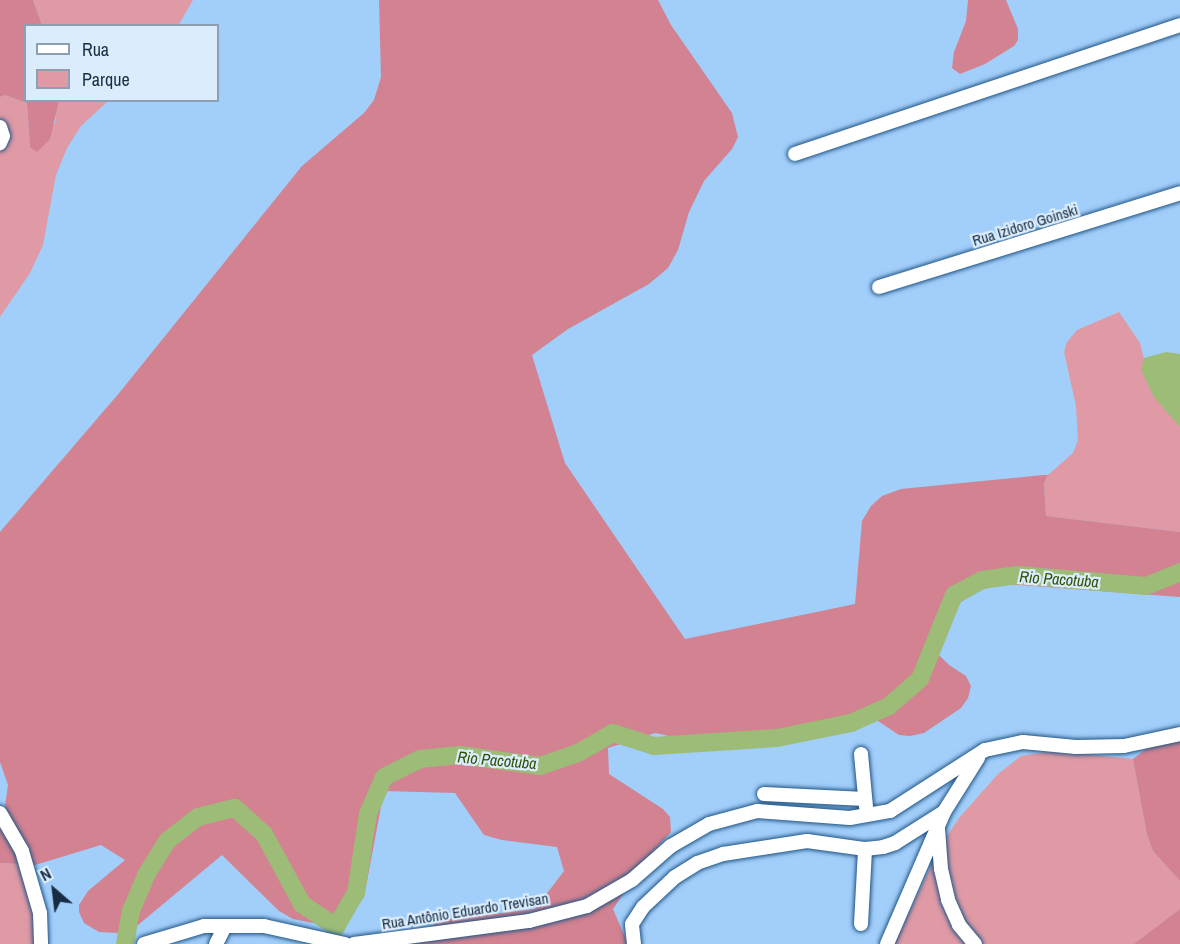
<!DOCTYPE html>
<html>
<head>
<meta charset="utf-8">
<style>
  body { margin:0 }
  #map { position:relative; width:1180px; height:944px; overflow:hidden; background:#a2cefa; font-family:"Archivo Narrow",sans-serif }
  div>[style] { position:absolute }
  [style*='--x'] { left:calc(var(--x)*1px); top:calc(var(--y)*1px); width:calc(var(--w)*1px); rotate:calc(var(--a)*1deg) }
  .green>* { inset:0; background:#df9aa5 }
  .forest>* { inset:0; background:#d28290 }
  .water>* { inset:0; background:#9cbc78 }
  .river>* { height:18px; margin:-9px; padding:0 9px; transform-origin:9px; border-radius:9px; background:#9cbc78 }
  .roads { filter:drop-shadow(0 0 2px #205585) drop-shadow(0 0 2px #205585) }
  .minor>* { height:14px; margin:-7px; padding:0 7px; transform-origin:7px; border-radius:7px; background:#fff }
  span { translate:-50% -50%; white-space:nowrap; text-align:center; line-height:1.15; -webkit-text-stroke:4.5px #dbecfd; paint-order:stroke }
  .street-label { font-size:15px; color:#172d43 }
  .water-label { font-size:16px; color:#334f00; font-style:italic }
  .legend { position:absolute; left:24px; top:24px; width:195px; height:78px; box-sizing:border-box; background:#dbecfd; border:2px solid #8da0b3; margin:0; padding:8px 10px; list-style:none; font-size:18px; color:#172d43 }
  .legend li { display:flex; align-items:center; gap:12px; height:30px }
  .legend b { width:30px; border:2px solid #8da0b3 }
  .north { position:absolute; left:24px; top:860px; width:60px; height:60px; -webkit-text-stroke:4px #dbecfd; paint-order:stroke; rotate:332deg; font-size:16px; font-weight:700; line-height:24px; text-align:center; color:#172d43 }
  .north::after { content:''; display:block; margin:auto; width:21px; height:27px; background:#172d43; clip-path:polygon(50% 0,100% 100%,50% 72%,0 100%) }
</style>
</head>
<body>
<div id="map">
  <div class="green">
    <div style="clip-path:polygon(33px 0,193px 0,178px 26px,42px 25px)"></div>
    <div style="clip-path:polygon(5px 95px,27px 103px,30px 147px,55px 123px,58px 101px,108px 101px,81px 126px,67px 148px,56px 175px,43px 245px,30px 273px,0 317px,0 97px)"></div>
    <div style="clip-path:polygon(1119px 312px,1140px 343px,1148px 375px,1180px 420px,1180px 532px,1046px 516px,1044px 483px,1048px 475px,1073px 453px,1078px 440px,1076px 406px,1064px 352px,1067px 342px,1077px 330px)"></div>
    <div style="clip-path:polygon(1053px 751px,1133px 759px,1147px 835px,1153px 851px,1180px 881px,1180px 909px,1135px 944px,894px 944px,941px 845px,959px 818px,998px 774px,1021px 756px)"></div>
    <div style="clip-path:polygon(0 863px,28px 865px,45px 944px,0 944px)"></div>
  </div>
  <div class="forest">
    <div style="clip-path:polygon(0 0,33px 0,42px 25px,26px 26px,26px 100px,58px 101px,58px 105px,50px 139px,37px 152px,30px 147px,27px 103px,5px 95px,0 97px)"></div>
    <div style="clip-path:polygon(379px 0,658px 0,671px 25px,732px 113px,738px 137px,732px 149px,704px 181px,689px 212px,678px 250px,668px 268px,649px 284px,568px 329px,532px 355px,565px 463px,685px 639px,855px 604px,862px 521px,871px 506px,882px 496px,901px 489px,1043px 475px,1048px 475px,1044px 483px,1046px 516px,1180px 532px,1180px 597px,992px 583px,940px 615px,935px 651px,949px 665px,966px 676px,971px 686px,968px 698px,961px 708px,924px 733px,910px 736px,899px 735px,878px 721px,860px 716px,740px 745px,711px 745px,655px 733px,608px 748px,609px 774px,663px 809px,670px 817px,671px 832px,649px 856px,613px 909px,628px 944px,412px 944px,419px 934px,441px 920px,535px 909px,564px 871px,557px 847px,502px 840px,484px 835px,455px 793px,384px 791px,364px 897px,355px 910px,329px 922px,313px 923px,293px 919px,279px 911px,222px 855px,138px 925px,117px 933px,99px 932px,84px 923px,79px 912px,79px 905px,88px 891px,125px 860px,101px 845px,35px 865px,0 863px,0 820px,3px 820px,8px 785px,0 762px,0 532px,120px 392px,302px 166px,364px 113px,374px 100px,381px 77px)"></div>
    <div style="clip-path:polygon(968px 0,1006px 0,1018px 29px,1018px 40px,1014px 46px,985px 64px,960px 74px,952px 68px,954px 52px,966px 21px)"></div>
    <div style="clip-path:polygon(1180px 732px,1180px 881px,1153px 851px,1147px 835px,1133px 759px,1163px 736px)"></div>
    <div style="clip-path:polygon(1180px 909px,1180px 944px,1134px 944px)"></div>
  </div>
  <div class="water">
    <div style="clip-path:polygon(1166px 352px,1180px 354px,1180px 427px,1154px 397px,1141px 370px,1144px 358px)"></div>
  </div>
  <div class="river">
    <div style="--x:125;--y:944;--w:34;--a:-80"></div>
    <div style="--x:131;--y:911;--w:39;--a:-67"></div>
    <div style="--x:146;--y:875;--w:40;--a:-58"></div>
    <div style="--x:167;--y:841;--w:39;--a:-38"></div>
    <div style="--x:198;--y:817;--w:38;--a:-14"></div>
    <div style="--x:235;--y:808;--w:39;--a:42"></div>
    <div style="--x:264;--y:834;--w:80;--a:61.5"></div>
    <div style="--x:302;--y:904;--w:41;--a:34.1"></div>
    <div style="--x:336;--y:927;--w:39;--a:-60"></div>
    <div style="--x:356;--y:893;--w:80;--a:-81.4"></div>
    <div style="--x:368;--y:814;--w:40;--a:-66.6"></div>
    <div style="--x:384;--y:777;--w:40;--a:-26.6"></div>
    <div style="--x:420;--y:759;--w:40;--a:-5.7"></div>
    <div style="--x:460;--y:755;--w:81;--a:7.8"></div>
    <div style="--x:540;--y:766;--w:40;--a:-18.9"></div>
    <div style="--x:578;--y:753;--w:40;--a:-29.7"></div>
    <div style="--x:613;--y:733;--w:43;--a:17.6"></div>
    <div style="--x:654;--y:746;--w:123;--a:-3.7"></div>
    <div style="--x:777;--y:738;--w:76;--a:-11.5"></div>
    <div style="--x:851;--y:723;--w:42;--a:-24.1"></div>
    <div style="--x:889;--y:706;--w:41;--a:-41.1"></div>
    <div style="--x:920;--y:679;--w:91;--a:-68"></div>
    <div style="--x:954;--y:595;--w:32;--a:-28"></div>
    <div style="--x:982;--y:580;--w:36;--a:-8"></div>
    <div style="--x:1018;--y:575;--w:128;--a:4.9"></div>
    <div style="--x:1146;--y:586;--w:37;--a:-22"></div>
  </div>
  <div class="roads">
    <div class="minor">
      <div style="--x:0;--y:127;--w:9;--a:72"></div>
      <div style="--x:3;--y:136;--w:8;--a:113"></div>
      <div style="--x:795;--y:154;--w:406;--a:-18.5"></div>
      <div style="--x:879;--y:287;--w:315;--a:-17.3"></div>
      <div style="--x:861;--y:754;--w:53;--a:84.6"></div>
      <div style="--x:764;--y:794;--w:101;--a:2.8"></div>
      <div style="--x:0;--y:813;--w:44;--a:59.9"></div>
      <div style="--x:22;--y:851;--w:65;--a:73.8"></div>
      <div style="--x:40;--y:913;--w:31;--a:88"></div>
      <div style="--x:938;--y:829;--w:40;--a:85.7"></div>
      <div style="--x:941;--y:869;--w:32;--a:77"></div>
      <div style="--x:948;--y:900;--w:27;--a:66"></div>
      <div style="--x:959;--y:925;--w:25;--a:50"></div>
      <div style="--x:861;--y:924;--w:75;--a:-86.9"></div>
      <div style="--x:144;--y:944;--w:63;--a:-16.7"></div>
      <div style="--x:204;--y:926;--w:60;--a:0"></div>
      <div style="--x:264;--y:926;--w:83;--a:12.5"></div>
      <div style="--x:216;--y:944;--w:20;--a:-63"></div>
      <div style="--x:354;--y:944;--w:177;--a:-7.5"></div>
      <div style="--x:529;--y:921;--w:60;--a:-14.5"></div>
      <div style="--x:587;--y:906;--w:52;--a:-30"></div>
      <div style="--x:632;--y:880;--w:52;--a:-41.1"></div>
      <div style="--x:671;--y:846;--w:44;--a:-30.1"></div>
      <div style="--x:709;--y:824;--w:50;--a:-15.2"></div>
      <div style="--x:757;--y:811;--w:93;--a:4.3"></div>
      <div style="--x:850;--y:818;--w:41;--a:-9.9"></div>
      <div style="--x:890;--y:811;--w:113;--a:-32.7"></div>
      <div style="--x:985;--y:750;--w:39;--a:-12"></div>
      <div style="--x:1023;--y:742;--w:53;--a:5.4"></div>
      <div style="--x:1076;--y:747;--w:48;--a:-1.2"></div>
      <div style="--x:1124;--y:746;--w:57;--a:-12.1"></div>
      <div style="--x:634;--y:944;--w:20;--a:-96"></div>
      <div style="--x:632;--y:924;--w:20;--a:-57"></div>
      <div style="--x:643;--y:907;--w:44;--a:-43.2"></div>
      <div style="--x:675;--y:877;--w:26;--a:-32"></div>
      <div style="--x:697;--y:863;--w:28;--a:-19"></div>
      <div style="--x:723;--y:854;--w:85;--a:-8.8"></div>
      <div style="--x:807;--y:841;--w:59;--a:7.9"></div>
      <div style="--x:865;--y:849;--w:18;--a:-6"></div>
      <div style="--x:883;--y:847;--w:13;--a:-18"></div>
      <div style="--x:895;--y:843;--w:58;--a:-32.3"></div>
      <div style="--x:887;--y:944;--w:144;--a:-66.6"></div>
      <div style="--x:944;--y:812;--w:64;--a:-57.8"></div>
    </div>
  </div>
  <div class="street-label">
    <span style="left:1025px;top:225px;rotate:-17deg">Rua Izidoro Goinski</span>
    <span style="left:465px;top:911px;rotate:-9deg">Rua Antônio Eduardo Trevisan</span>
  </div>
  <div class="water-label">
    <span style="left:1059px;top:579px;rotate:4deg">Rio Pacotuba</span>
    <span style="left:497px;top:760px;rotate:5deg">Rio Pacotuba</span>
  </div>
  <ul class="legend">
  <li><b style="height:8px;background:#fff"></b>Rua</li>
  <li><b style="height:16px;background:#df9aa5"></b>Parque</li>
  </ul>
  <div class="north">N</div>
</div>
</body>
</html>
